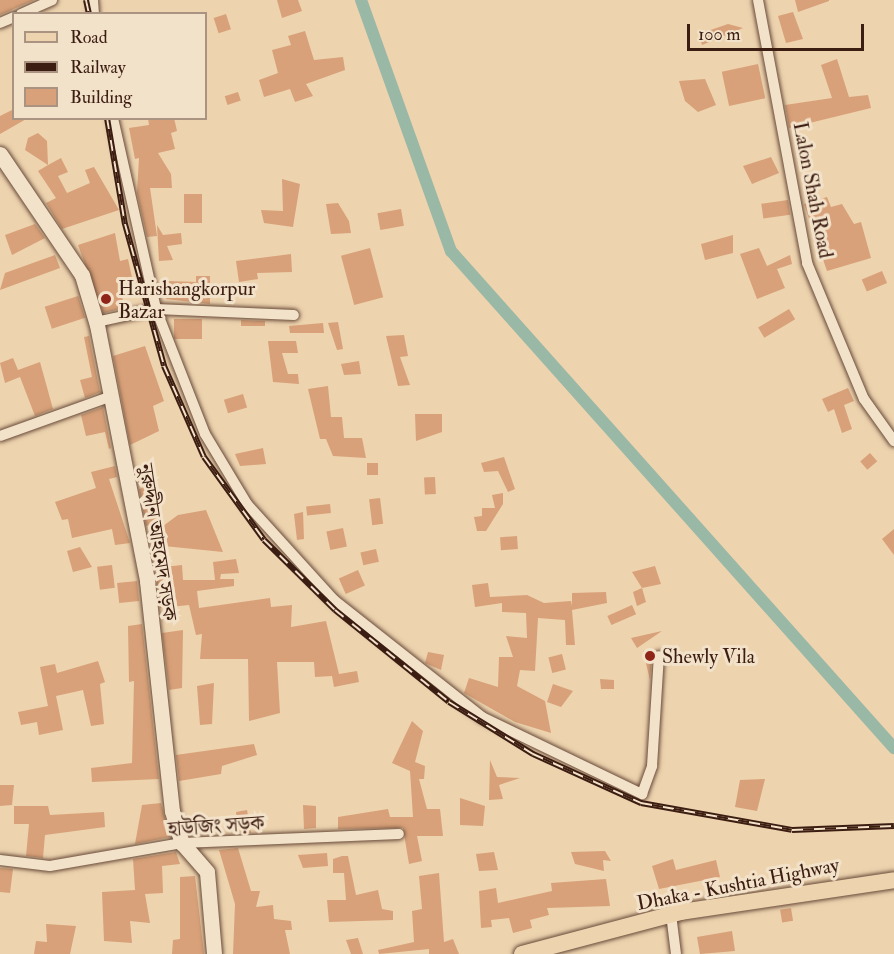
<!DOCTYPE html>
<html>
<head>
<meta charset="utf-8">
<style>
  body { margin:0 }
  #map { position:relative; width:894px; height:954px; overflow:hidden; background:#edd3ae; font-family:"IM FELL Double Pica","Noto Serif Bengali",serif }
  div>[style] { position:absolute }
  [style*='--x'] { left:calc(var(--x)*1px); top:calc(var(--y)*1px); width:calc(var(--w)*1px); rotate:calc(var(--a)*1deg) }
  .canal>* { height:12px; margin:-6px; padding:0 6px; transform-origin:6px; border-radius:6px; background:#9ab8a6 }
  .building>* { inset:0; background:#d8a179; transform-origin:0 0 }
  .roads { filter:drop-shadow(0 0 2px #684a39) drop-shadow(0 0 2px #684a39) }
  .street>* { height:10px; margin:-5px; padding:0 5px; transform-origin:5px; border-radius:5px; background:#f3e2ca }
  .secondary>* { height:15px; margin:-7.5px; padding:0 7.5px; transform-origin:7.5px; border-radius:7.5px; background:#f3e2ca }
  .primary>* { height:16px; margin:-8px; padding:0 8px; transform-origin:8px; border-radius:8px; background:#edd3ae }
  .rail>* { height:6px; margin-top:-3px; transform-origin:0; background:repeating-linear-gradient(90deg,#f3e2ca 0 11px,#3c1d12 0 22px); box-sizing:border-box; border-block:2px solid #3c1d12 }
  .dots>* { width:16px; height:16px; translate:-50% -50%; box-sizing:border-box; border:3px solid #f3e2ca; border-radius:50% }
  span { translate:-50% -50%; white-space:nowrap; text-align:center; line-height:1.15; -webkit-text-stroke:6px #f3e2ca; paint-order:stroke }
  .street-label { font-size:20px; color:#3c1d12 }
  .poi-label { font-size:20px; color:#3c1d12 }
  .left { translate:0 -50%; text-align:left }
  .legend { position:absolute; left:12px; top:12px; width:195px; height:108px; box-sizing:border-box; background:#f3e2ca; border:2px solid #aa9380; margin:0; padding:8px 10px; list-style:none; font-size:18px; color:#3c1d12 }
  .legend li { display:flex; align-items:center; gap:12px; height:30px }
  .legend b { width:30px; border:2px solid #aa9380 }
  .scale { position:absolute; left:687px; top:24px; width:177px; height:27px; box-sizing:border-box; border:3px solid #3c1d12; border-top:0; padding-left:8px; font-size:18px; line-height:21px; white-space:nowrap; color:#3c1d12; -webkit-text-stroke:4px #f3e2ca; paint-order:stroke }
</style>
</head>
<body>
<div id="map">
  <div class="canal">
    <div style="--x:361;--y:0;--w:267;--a:70.3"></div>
    <div style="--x:451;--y:251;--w:666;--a:48.29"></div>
  </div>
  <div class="building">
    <div style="clip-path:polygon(0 0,34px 0,0 15px)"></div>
    <div style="clip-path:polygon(277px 0,298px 0,302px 11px,282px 18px)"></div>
    <div style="clip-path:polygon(795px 0,829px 0,829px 1px,798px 12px)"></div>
    <div style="clip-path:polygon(793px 12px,803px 39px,786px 43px,778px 16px)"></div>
    <div style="left:226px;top:14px;width:16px;height:13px;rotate:72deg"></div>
    <div style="clip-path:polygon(728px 24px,743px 28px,702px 45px,699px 34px)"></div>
    <div style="clip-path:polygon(305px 31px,314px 60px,343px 57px,345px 70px,306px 84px,313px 96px,295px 102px,290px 89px,264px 97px,259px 80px,278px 73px,272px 50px,291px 45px,288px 36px)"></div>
    <div style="clip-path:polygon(837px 59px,849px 97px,868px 95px,871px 108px,789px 128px,785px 105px,832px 98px,821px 65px)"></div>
    <div style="left:758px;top:64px;width:35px;height:37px;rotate:78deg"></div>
    <div style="clip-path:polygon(705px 79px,716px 105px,698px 112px,685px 101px,679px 81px)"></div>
    <div style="left:238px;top:92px;width:9px;height:14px;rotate:72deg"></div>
    <div style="clip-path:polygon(14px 109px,14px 118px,28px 118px,0 134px,0 116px)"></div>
    <div style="clip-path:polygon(148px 118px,174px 118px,177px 131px,171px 133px,175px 149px,158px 153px,171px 174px,172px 188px,150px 188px,157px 236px,147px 237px,137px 193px,139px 158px,135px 159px,129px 128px,149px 125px)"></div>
    <div style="clip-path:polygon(38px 133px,47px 141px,48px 165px,61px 158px,68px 172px,58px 176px,67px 193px,90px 183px,85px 170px,94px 167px,119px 210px,62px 229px,46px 203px,56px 198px,38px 171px,48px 165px,25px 150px,28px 138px)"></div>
    <div style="clip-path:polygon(771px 157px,779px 173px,752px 184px,743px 166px)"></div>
    <div style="clip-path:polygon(282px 179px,300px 184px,293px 227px,264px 223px,261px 210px,283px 211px)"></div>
    <div style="left:184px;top:194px;width:18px;height:29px"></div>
    <div style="clip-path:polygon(827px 197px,831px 207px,842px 204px,854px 224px,861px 222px,871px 258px,827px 271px,804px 204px)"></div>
    <div style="left:788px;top:200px;width:15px;height:27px;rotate:82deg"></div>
    <div style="clip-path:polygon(338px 203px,349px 221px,351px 233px,331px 234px,326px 204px)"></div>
    <div style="left:401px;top:209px;width:17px;height:24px;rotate:80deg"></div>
    <div style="clip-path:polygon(35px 224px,45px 238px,12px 255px,5px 235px)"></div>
    <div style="clip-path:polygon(157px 225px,163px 235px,181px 233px,182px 244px,167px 246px,173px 260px,159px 261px)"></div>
    <div style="clip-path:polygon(115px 233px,120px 261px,128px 259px,133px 282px,119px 286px,125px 308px,103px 313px,78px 245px)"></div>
    <div style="clip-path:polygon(733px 235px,733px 253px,705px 260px,701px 244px)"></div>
    <div style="left:370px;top:248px;width:51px;height:30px;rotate:75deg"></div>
    <div style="clip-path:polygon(759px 248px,767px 266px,790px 255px,792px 264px,777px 269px,785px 288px,757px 299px,740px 254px)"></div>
    <div style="clip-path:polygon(291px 254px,292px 272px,257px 273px,258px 279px,239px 282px,236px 261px)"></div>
    <div style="clip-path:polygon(55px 255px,60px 268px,0 290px,5px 273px)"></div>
    <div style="left:882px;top:271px;width:13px;height:22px;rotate:67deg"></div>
    <div style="clip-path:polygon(196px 276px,210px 276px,210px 304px,166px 299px,167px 281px,196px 282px)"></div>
    <div style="left:78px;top:296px;width:23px;height:35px;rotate:72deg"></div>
    <div style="left:789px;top:309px;width:12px;height:36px;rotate:59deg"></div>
    <div style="left:174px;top:319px;width:28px;height:20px"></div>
    <div style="clip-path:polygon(241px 320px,265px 321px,265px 326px,241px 326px)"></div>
    <div style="clip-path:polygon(338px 322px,343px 349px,337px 350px,328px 323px)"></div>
    <div style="clip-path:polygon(323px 323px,324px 333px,290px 333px,289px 326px)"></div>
    <div style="clip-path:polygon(404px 335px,408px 356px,400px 357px,410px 385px,398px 386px,386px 336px)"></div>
    <div style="clip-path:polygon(89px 336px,100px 392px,85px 398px,80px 380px,92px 377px,84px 337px)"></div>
    <div style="clip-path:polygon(268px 341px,296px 341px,298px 353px,282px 353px,288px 374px,298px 374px,299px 384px,273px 382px)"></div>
    <div style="clip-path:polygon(145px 346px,164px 401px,153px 406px,159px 431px,130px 445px,113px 356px)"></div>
    <div style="clip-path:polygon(13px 358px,18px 370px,40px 362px,53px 409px,35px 416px,20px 377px,5px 383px,0 363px)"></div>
    <div style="clip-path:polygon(359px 361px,361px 374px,344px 375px,341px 364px)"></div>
    <div style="clip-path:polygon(328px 386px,331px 417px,342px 417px,344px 438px,362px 438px,366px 458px,333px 456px,326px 439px,320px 439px,308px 389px)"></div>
    <div style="clip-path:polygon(848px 388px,854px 401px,844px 405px,852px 429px,842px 433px,834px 409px,828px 412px,822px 399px)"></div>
    <div style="left:243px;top:394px;width:14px;height:20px;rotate:73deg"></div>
    <div style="clip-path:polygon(103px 407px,111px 448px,109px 449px,105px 432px,86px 436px,81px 415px)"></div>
    <div style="clip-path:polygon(415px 414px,442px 414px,442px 432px,416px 441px)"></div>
    <div style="clip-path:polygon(263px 448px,266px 464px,240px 466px,235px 454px)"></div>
    <div style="left:870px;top:453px;width:11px;height:13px;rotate:49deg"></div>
    <div style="clip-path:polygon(504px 457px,515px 489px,508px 492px,498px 471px,484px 472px,481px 463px)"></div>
    <div style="left:367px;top:463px;width:11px;height:12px"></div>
    <div style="clip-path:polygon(115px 466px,117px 477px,109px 479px,130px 543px,115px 545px,112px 529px,72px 538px,68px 519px,62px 520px,55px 502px,96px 488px,91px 472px)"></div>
    <div style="left:435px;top:477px;width:17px;height:11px;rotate:87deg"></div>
    <div style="clip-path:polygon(151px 485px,161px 521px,146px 526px,139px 489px)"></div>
    <div style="clip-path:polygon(503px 493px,503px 504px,486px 531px,477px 531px,474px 517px,482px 516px,482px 508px,495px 508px,492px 495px)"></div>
    <div style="left:380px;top:498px;width:26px;height:11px;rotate:83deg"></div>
    <div style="left:330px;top:504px;width:9px;height:24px;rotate:84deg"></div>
    <div style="clip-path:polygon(206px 510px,223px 552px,164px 546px,159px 529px,178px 515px)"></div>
    <div style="clip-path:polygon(303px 512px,304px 539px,297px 540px,294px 514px)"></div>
    <div style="left:343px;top:528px;width:19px;height:17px;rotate:78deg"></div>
    <div style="clip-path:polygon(894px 529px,894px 555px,882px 539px)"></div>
    <div style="left:517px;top:536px;width:13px;height:17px;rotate:86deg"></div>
    <div style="clip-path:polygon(80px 547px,92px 567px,73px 572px,67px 551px)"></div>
    <div style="left:376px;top:549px;width:13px;height:16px;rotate:77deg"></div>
    <div style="clip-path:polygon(236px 559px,239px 573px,221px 574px,220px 579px,234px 579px,234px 586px,197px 591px,199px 608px,270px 598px,271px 607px,292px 605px,291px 627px,326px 621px,339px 674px,357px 671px,359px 682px,334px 687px,332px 676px,315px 677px,314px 662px,277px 662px,280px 713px,249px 721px,248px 659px,200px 659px,202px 634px,196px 635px,189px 605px,160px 608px,156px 574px,155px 568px,182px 565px,183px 580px,215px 580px,213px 562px)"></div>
    <div style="left:112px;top:565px;width:23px;height:15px;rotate:83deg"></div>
    <div style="clip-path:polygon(655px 566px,661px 584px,642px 588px,632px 572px)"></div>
    <div style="left:358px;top:570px;width:17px;height:21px;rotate:66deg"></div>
    <div style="left:137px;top:581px;width:20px;height:20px;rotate:84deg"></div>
    <div style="clip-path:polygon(488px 583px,490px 597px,527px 595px,544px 603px,571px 601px,572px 606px,572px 593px,606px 592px,607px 603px,572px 610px,575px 645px,566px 645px,565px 620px,538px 618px,535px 671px,520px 670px,517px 686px,545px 701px,551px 733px,515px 722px,464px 693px,469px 678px,498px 687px,499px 657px,513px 657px,506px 636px,527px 638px,526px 613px,502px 612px,502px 603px,475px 607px,472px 585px)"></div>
    <div style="clip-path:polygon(642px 588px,646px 602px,637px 606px,633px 592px)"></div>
    <div style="left:632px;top:605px;width:10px;height:27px;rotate:66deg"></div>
    <div style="clip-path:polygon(142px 624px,159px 779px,92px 782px,91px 768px,132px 763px,134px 681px,129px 682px,128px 626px)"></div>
    <div style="clip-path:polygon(183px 630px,182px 688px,169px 690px,162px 633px)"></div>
    <div style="clip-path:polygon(662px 631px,637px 648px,631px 638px)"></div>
    <div style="clip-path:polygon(653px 649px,652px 656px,650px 680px,643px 651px)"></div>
    <div style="clip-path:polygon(428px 652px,444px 655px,441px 670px,425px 663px)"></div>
    <div style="left:562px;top:654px;width:16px;height:14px;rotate:76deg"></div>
    <div style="clip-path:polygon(98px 661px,105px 682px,100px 684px,104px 724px,91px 726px,83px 690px,56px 696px,63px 730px,39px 735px,37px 722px,21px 725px,18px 712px,48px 706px,40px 667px,55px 664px,57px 673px)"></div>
    <div style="clip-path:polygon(600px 679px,614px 680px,614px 689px,601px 689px)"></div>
    <div style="clip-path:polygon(214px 683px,212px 724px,200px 725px,197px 686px)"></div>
    <div style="clip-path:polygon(553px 684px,573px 691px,561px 707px,547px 702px)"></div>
    <div style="clip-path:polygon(412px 721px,423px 731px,415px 762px,425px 766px,424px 779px,419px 779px,427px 809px,440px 809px,443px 836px,417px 836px,422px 861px,409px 864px,403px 828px,338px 829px,338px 817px,388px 809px,390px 817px,413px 817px,410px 771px,392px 763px)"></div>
    <div style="clip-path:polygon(254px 744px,257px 755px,222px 766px,221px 774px,179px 781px,176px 755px)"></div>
    <div style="clip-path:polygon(490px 760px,497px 777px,520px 778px,499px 785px,503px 799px,489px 800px)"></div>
    <div style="clip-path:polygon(765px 779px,757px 811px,735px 807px,740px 780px)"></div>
    <div style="clip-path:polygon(0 785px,14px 785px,12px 805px,0 806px)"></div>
    <div style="clip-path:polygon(460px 798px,485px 806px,483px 826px,460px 825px)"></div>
    <div style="clip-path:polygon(161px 803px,170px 837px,135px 844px,142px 805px)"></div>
    <div style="clip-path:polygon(303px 805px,316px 806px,316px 828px,304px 829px)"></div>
    <div style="clip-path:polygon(14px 806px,48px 806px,50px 815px,104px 812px,105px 827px,45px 835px,43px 858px,26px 856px,29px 824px,14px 824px)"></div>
    <div style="clip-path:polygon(247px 810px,251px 833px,239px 833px,236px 812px)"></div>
    <div style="clip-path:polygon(238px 848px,251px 891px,260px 891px,256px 907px,273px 905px,274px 919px,291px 921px,292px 930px,285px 930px,290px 954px,233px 954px,235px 904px,219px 850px)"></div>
    <div style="clip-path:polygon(605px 851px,611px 861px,603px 860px,604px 871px,575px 864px,571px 852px)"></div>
    <div style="clip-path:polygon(176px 852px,180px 864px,162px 866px,163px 893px,145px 894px,150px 923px,130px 921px,132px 943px,104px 941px,102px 892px,135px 890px,133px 859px)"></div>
    <div style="clip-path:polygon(494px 852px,498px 870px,479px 871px,476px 854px)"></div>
    <div style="clip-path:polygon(327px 853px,328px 866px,303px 868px,298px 855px)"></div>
    <div style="clip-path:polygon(342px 856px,348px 856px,356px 895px,378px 890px,382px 909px,393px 911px,393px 920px,329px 922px,327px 900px,346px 900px,344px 873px,333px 873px,333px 859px)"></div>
    <div style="clip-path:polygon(673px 859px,676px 870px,716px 860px,720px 877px,659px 889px,652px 866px)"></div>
    <div style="clip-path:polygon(0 868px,13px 869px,10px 893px,0 892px)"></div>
    <div style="clip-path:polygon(439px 873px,444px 942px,453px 939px,459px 954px,429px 954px,429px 949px,379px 954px,378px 950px,414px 942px,412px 911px,422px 909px,419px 876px)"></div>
    <div style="clip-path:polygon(195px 876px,204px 954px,172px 954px,173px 940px,180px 939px,180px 877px)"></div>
    <div style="clip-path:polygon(606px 879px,610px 906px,547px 908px,549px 915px,530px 920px,532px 928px,513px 933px,509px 918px,491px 920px,492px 927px,481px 928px,479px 891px,496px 888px,498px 903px,552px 891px,551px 883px)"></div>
    <div style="left:791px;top:908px;width:13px;height:11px;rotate:81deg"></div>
    <div style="clip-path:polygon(46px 924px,76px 926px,70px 954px,34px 954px,36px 941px,47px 942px)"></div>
    <div style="clip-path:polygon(732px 931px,735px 951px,700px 954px,697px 937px)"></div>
    <div style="clip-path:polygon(358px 938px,363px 954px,351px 954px,346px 940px)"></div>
  </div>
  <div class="roads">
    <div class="street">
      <div style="--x:93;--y:0;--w:14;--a:86"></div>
      <div style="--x:758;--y:0;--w:268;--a:79.4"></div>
      <div style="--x:807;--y:263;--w:147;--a:67.3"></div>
      <div style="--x:864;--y:399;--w:52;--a:54.5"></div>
      <div style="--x:21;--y:14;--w:34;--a:-24"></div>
      <div style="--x:0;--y:23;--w:15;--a:-23"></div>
      <div style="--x:113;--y:118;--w:196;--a:77.3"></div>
      <div style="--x:156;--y:309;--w:134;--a:68.6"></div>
      <div style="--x:205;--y:434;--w:82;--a:59"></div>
      <div style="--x:247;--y:504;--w:130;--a:47.8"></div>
      <div style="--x:334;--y:600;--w:189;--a:38.3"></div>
      <div style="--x:482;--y:717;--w:178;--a:25.7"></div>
      <div style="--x:642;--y:794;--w:30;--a:-70"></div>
      <div style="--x:652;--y:766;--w:110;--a:-86.4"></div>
      <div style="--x:96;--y:322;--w:61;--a:-12.2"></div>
      <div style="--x:156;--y:309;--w:138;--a:2.5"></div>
      <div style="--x:0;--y:436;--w:119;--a:-19.7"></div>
      <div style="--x:0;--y:860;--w:50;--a:6.8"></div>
      <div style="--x:50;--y:866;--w:134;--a:-9.9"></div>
      <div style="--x:182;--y:843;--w:217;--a:-2.4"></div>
      <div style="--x:671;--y:914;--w:40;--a:82.9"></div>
    </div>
    <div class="secondary">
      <div style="--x:0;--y:154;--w:146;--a:55.9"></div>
      <div style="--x:82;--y:275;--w:52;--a:73.3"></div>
      <div style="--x:97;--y:325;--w:261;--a:78.9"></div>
      <div style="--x:147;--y:581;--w:231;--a:83.8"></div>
      <div style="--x:172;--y:811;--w:34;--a:73"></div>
      <div style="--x:182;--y:843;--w:38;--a:49"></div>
      <div style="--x:207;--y:872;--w:82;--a:85.1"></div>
    </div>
    <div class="primary">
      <div style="--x:522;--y:954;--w:164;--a:-14.8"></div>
      <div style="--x:681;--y:912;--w:215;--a:-8.5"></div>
    </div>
  </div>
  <div class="rail">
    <div style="--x:86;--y:0;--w:14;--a:78"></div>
    <div style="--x:107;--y:118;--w:108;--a:80.4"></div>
    <div style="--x:125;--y:224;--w:147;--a:74.6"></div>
    <div style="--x:164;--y:366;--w:99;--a:66.3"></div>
    <div style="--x:204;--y:457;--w:102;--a:54.1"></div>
    <div style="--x:264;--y:540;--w:100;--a:44.6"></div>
    <div style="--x:335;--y:610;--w:146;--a:38.9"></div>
    <div style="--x:449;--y:702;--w:99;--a:31.8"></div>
    <div style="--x:533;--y:754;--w:119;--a:24.4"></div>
    <div style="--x:641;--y:803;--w:153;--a:10.1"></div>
    <div style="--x:792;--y:830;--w:102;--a:-2.2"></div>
  </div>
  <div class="dots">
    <div style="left:106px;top:299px;background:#8f2418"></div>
    <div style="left:650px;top:656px;background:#8f2418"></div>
  </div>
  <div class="street-label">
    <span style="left:813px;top:190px;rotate:79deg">Lalon Shah Road</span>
    <span style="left:158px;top:542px;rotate:81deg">নুরুদ্দীন আহমেদ সড়ক</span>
    <span style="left:216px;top:826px;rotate:-4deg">হাউজিং সড়ক</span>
    <span style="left:738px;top:884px;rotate:-11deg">Dhaka - Kushtia Highway</span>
  </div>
  <div class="poi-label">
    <span class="left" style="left:118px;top:300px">Harishangkorpur<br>Bazar</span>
    <span class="left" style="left:662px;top:656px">Shewly Vila</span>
  </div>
  <ul class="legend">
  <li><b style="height:8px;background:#edd3ae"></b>Road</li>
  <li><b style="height:8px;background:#3c1d12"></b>Railway</li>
  <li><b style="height:16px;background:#d8a179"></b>Building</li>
  </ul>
  <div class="scale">100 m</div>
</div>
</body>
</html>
